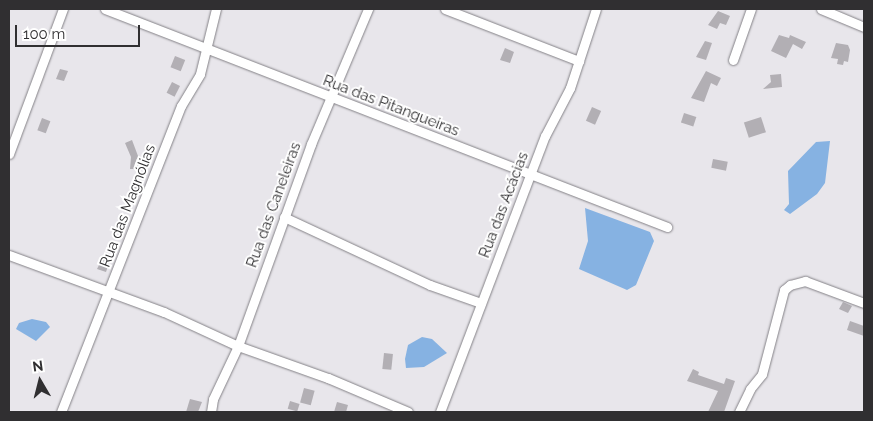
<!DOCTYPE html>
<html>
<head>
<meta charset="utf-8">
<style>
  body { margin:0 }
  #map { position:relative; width:873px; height:421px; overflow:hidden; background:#e8e6eb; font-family:Raleway,sans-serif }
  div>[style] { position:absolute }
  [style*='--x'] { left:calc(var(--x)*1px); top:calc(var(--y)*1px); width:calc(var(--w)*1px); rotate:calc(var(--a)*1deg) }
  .water>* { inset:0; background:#86b2e2 }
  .building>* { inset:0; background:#b2afb4; transform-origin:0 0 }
  .roads { filter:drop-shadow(0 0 1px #838186) drop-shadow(0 0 1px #838186) }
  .street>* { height:9px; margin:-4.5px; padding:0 4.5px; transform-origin:4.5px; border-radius:4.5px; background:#fff }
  span { translate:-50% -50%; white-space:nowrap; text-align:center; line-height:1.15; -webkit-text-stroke:4px #fff; paint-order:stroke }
  .street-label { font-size:15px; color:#302f31 }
  .frame { position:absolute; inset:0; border:10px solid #302f31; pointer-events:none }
  .north { position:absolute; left:15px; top:356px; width:50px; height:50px; -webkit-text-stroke:4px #fff; paint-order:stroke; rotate:352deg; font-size:14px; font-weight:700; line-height:20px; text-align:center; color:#302f31 }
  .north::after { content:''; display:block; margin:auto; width:18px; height:22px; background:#302f31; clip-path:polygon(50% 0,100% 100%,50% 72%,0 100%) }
  .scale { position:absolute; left:15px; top:25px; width:125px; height:22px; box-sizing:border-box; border:2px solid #302f31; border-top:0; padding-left:6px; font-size:15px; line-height:18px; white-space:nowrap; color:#302f31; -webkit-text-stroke:4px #fff; paint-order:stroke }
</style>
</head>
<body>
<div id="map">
  <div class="water">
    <div style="clip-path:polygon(830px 141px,825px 183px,817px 194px,790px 214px,784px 210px,789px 204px,788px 171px,816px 142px)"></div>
    <div style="clip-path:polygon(585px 208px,650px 232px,654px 241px,636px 285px,627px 290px,579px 269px,588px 241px)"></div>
    <div style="clip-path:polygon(32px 319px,46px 322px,50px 327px,36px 341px,16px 329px,19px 323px)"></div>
    <div style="clip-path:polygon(422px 337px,432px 339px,447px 353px,424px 367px,406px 368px,405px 359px,408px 345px)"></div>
  </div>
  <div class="building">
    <div style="clip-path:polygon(718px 11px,730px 16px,726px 25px,720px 23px,717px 29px,708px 25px)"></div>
    <div style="clip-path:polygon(779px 35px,789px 38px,790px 35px,806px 42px,802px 49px,793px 44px,786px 58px,771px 51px)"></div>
    <div style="clip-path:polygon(705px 41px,712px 43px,706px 60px,696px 57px)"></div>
    <div style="clip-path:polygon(836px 43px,848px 45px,850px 50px,848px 62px,844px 61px,843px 65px,837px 64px,838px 59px,831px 58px)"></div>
    <div style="clip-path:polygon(505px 48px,514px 52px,510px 63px,500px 60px)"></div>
    <div style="left:175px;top:56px;width:11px;height:12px;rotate:22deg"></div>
    <div style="clip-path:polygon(60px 69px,68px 71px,64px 81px,56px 79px)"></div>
    <div style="clip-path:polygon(706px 71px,721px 78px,717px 86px,711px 83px,704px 102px,691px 98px)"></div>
    <div style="clip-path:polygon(781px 74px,782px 87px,763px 89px,771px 82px,770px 75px)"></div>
    <div style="left:172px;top:82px;width:9px;height:12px;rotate:27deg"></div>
    <div style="left:592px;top:107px;width:10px;height:15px;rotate:24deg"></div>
    <div style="left:684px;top:113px;width:13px;height:10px;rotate:18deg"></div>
    <div style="left:761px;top:117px;width:16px;height:18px;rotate:72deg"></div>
    <div style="left:42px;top:118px;width:9px;height:13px;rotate:21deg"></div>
    <div style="clip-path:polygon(132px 140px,138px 156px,138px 169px,130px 169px,131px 157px,125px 143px)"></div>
    <div style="left:713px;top:159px;width:15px;height:9px;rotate:11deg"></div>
    <div style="left:134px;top:179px;width:9px;height:10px;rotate:13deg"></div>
    <div style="clip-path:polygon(104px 255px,111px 257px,106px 272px,97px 269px)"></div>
    <div style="clip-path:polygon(843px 302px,852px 306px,848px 313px,839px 309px)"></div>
    <div style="clip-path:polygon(850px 321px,864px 326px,864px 336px,847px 330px)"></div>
    <div style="left:384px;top:353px;width:9px;height:16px;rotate:6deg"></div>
    <div style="clip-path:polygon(693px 369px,699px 372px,698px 375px,724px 384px,726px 378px,735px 381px,724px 412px,708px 412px,718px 391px,687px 381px)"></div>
    <div style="left:304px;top:388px;width:11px;height:15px;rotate:15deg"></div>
    <div style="clip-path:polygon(190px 399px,202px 402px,198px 412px,186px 412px)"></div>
    <div style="left:290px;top:401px;width:10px;height:8px;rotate:17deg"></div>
    <div style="clip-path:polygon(337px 402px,348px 405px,346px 412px,334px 412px)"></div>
  </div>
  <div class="roads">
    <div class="street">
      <div style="--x:105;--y:9;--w:603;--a:21.2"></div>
      <div style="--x:445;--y:9;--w:144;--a:21.2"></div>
      <div style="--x:821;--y:9;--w:47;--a:22.7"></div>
      <div style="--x:733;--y:60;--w:54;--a:-70.6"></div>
      <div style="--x:9;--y:154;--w:155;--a:-69.6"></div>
      <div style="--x:284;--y:217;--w:161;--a:25"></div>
      <div style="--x:430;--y:285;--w:54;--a:19.4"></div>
      <div style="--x:9;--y:255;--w:165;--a:20.2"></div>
      <div style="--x:164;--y:312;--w:81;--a:24.7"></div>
      <div style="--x:238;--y:346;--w:96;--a:19.6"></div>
      <div style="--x:328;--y:378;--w:87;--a:23"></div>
      <div style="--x:61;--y:412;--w:329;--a:-68.6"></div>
      <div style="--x:181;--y:106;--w:37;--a:-59"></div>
      <div style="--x:200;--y:74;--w:67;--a:-76.2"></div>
      <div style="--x:211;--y:412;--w:13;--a:-81"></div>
      <div style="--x:213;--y:399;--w:59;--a:-64.7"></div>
      <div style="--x:238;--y:346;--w:215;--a:-70.1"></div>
      <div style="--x:311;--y:144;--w:147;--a:-67.1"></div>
      <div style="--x:440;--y:412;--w:295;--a:-69.2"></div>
      <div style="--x:545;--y:136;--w:54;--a:-62.5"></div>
      <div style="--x:570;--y:88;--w:83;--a:-71.8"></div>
      <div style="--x:739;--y:412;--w:25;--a:-64"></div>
      <div style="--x:750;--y:389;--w:19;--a:-51"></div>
      <div style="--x:762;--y:374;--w:87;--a:-75.3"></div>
      <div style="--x:784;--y:290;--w:8;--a:-40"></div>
      <div style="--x:790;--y:285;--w:16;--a:-15"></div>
      <div style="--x:805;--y:281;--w:63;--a:20.4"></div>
    </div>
  </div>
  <div class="street-label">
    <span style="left:391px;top:106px;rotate:21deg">Rua das Pitangueiras</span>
    <span style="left:274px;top:205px;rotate:-70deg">Rua das Caneleiras</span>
    <span style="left:504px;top:205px;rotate:-69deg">Rua das Acácias</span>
    <span style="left:128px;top:206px;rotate:-69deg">Rua das Magnólias</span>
  </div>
  <div class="frame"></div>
  <div class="north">N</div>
  <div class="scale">100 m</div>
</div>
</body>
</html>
